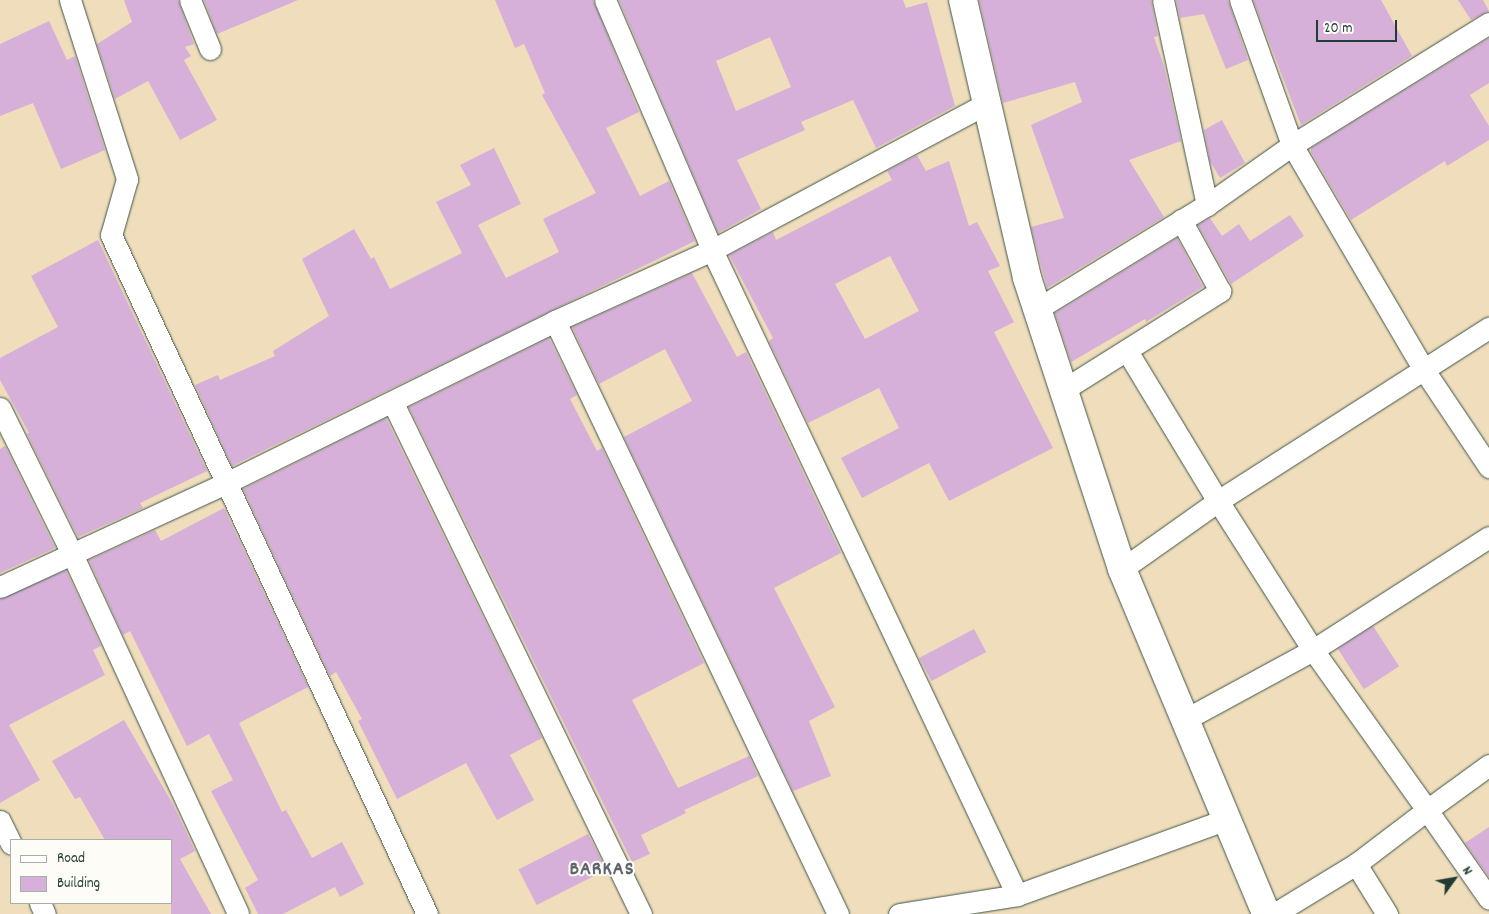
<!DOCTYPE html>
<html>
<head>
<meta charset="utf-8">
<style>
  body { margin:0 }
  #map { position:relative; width:1489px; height:914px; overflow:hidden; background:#efddbb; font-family:Dekko,sans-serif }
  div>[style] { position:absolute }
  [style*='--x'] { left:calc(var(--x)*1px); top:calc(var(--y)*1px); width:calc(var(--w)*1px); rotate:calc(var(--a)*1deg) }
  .building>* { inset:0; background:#d6b0d9; transform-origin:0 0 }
  .roads { filter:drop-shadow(0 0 1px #3e5548) drop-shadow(0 0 1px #3e5548) }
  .minor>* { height:21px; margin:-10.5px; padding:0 10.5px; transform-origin:10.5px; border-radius:10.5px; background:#fff }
  .tertiary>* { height:28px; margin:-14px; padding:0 14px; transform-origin:14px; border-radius:14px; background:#fff }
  span { translate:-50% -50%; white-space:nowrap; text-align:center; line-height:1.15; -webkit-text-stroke:4px #fdfcf7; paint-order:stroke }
  .district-label { font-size:20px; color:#5f656e; font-weight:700; letter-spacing:1px }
  .legend { position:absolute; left:10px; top:839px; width:162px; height:65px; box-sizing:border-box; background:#fdfcf7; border:1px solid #a4b0a9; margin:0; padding:6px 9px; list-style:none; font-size:15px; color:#1f3d34 }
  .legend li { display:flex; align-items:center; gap:10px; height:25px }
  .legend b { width:25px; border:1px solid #a4b0a9 }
  .north { position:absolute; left:1429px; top:854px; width:50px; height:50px; -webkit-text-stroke:4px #fdfcf7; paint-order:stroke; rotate:58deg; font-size:14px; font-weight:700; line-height:20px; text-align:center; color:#1f3d34 }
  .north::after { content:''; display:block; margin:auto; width:18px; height:22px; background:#1f3d34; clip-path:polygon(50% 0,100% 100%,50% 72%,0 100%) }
  .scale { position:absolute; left:1316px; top:20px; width:81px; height:22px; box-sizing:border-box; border:2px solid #1f3d34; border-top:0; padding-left:6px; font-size:15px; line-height:18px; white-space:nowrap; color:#1f3d34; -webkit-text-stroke:4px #fdfcf7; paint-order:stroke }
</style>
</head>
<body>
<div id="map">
  <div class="building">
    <div style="clip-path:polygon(124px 0,178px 0,194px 44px,185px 47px,191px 56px,184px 60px,217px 120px,180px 140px,148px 81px,115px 99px,97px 44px,132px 22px)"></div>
    <div style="clip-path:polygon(204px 0,298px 0,217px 34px)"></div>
    <div style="clip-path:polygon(495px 0,593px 0,639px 112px,606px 128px,640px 196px,669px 181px,695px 241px,232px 466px,195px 385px,218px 375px,220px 380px,275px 356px,273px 351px,329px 316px,302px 259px,354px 229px,371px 259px,374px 257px,390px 289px,462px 253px,436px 202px,471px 185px,460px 165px,494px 148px,521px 204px,478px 225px,506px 278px,559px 252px,543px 219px,596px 193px,542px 95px,545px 93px,524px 44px,515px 48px)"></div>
    <div style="clip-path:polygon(evenodd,619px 0,903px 0,906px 8px,927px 2px,955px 106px,876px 148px,853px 100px,801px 122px,805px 130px,737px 160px,761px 209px,718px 233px,619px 0,770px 37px,791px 87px,736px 111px,716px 61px,770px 37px)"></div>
    <div style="clip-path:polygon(979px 0,1151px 0,1158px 36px,1154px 37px,1164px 66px,1181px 141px,1129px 160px,1164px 217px,1047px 288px,1031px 227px,1064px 218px,1031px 125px,1082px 102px,1075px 82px,1003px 103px)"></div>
    <div style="clip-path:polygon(1176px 0,1228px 0,1248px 60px,1226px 69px,1204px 14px,1180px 18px)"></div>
    <div style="clip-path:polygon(1253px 0,1381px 0,1412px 56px,1301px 125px)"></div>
    <div style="clip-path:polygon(1458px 0,1483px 0,1489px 11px,1471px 20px)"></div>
    <div style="clip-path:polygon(49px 21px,67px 60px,75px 56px,105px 150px,61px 169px,33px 103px,0 116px,0 44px)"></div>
    <div style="clip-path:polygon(1489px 38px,1489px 83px,1470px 95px,1489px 126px,1489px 140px,1447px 166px,1445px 161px,1351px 220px,1311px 152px,1311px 148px)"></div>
    <div style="clip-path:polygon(1222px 120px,1245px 163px,1220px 178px,1210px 161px,1204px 130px)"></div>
    <div style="clip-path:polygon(evenodd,917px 155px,926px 171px,949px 161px,969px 226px,977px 222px,1000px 266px,988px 271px,1014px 322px,994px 332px,1053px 448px,949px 501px,929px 463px,862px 498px,841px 458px,899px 428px,879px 388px,808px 423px,769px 341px,773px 338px,729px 255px,773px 232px,776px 240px,892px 180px,887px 171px,917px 155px,890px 256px,919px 311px,865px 339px,835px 284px,890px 256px)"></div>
    <div style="clip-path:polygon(1290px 215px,1304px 236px,1231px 284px,1198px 225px,1210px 218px,1222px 236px,1239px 224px,1250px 241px)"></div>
    <div style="clip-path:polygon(1177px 238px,1203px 287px,1146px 322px,1145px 319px,1071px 362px,1055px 313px)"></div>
    <div style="clip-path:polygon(98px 240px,207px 471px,140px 503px,143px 508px,78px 537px,27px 434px,29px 433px,0 380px,0 358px,58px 327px,31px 276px)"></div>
    <div style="clip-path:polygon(692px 273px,737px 357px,746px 352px,841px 553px,774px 588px,835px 707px,809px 721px,831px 776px,793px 791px,624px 437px,692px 401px,665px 349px,599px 384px,572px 327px)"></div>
    <div style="clip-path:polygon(549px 338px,577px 395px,570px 399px,597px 451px,602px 448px,704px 663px,632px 700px,678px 788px,749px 756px,758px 776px,684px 810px,686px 813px,641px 835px,650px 854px,632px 862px,409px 407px)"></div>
    <div style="clip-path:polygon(386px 418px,542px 738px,510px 755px,534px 800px,497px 820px,466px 763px,397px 799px,358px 721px,362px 719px,336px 672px,330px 676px,243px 489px)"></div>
    <div style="clip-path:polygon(5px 446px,55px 548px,0 573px,0 449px)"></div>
    <div style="clip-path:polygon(224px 508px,308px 687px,239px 723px,282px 812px,286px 810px,312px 858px,342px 842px,364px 884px,340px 897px,335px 887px,283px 914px,258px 914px,245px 888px,258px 880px,211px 791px,233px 780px,209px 734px,187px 746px,130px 631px,123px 635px,89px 560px,155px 530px,161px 541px)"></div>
    <div style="clip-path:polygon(66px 570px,101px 646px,93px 650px,105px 675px,9px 725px,40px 780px,0 803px,0 599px)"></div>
    <div style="left:1373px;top:626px;width:48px;height:42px;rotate:57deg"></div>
    <div style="left:974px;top:629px;width:26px;height:62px;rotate:62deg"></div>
    <div style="clip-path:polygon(124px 720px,174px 806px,195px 851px,180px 859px,211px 914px,171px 914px,171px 840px,105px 840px,80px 797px,75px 799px,52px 761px)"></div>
    <div style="clip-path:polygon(1489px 827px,1489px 877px,1465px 843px)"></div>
    <div style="left:588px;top:834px;width:40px;height:78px;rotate:63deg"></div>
  </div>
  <div class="roads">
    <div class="minor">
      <div style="--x:70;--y:0;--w:188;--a:72.3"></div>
      <div style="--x:127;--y:179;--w:58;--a:105.9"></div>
      <div style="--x:111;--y:235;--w:749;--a:65.04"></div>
      <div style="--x:190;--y:0;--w:53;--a:67.8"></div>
      <div style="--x:605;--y:0;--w:272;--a:66.8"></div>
      <div style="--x:712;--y:250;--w:713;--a:64.69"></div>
      <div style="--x:1163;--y:0;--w:210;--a:77.9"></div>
      <div style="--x:1489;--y:23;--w:232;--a:148.2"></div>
      <div style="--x:1292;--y:145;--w:261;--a:59.6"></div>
      <div style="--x:1424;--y:370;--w:117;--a:56.2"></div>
      <div style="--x:1037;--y:309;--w:199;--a:-31.5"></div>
      <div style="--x:1207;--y:205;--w:104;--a:-35.2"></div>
      <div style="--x:1292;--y:145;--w:154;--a:-109.7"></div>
      <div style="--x:555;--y:321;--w:657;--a:64.49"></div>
      <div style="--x:1127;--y:351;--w:175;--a:58.8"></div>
      <div style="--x:1218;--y:501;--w:177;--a:57.5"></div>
      <div style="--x:1313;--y:650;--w:196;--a:54.5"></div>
      <div style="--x:1427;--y:810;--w:89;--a:142.7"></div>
      <div style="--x:1356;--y:864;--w:96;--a:148.6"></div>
      <div style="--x:1063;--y:390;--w:186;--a:-32.2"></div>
      <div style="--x:1220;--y:291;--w:81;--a:-118.8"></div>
      <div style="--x:393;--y:403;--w:568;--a:64.11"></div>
      <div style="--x:0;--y:408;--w:163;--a:63.7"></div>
      <div style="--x:72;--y:554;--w:396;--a:65.2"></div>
      <div style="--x:1122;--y:569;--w:118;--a:-35.3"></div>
      <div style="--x:1218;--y:501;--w:322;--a:-32.6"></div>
      <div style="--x:0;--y:587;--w:249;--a:-24.7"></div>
      <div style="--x:226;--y:483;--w:367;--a:-26.2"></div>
      <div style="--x:555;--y:321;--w:172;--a:-24.3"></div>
      <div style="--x:712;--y:250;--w:314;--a:-28.1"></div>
      <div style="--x:1186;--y:719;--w:145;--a:-28.5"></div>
      <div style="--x:1313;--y:650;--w:209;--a:-32.7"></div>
      <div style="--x:1489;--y:765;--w:77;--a:144"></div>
      <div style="--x:1427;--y:810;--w:108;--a:55.1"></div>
      <div style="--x:0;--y:821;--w:25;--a:64"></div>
      <div style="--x:1356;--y:864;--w:59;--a:58.2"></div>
      <div style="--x:40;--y:903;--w:12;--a:66"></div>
      <div style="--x:899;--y:914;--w:120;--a:-9.1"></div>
      <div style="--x:1017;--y:895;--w:223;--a:-19.9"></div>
    </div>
    <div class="tertiary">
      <div style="--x:963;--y:0;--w:285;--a:77"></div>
      <div style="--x:1027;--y:278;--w:306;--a:71.9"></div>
      <div style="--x:1122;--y:569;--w:374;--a:67.3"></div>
    </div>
  </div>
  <div class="district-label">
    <span style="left:602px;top:870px">BARKAS</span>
  </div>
  <ul class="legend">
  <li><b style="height:6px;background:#fff"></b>Road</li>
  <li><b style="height:14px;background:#d6b0d9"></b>Building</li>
  </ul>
  <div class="north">N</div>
  <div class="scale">20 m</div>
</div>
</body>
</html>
